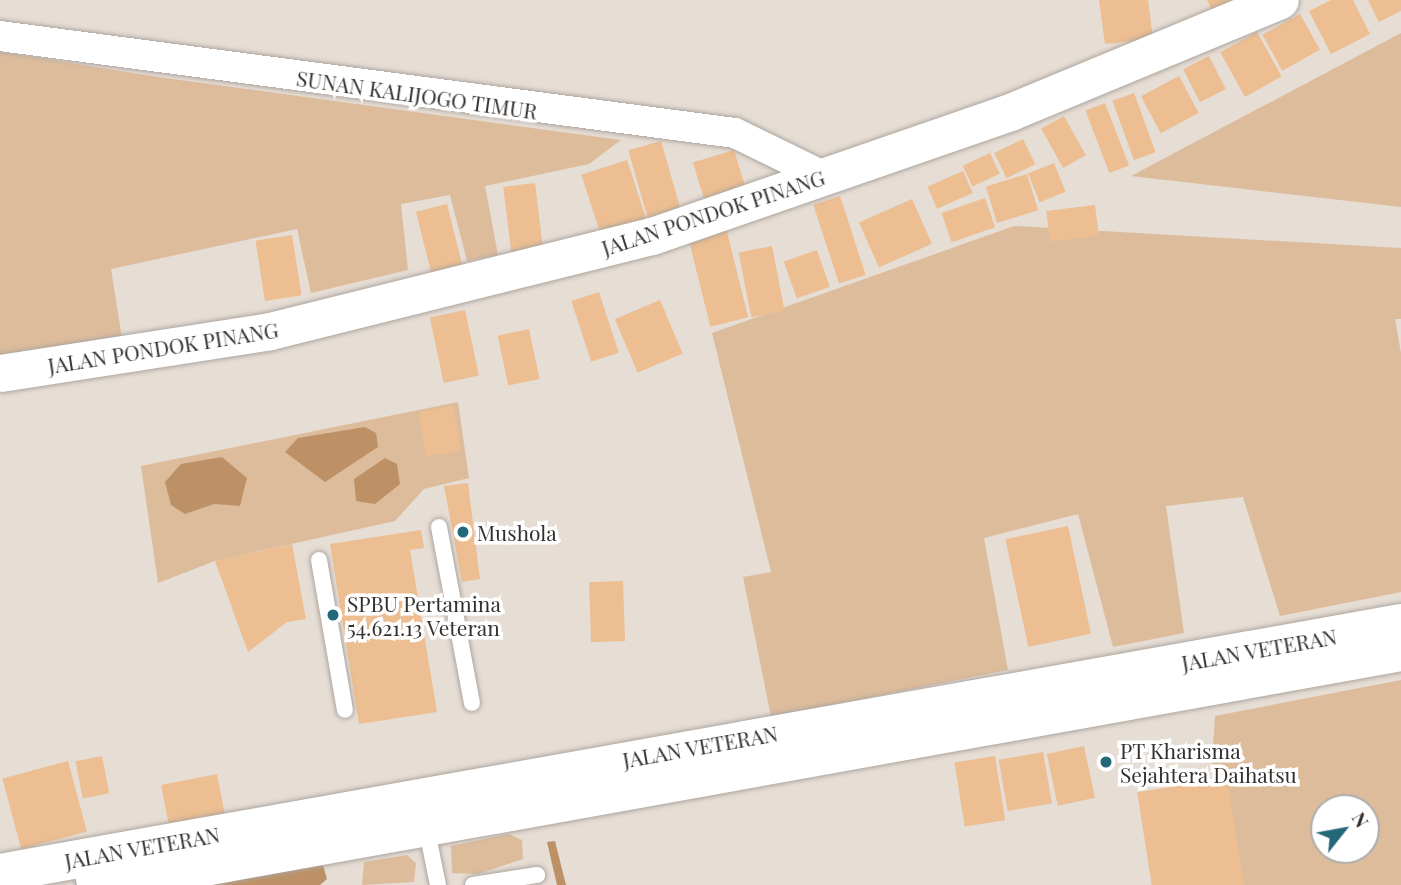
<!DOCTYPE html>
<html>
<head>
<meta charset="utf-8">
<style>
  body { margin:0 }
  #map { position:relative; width:1401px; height:885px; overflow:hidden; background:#e6ddd5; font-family:"Playfair Display",serif }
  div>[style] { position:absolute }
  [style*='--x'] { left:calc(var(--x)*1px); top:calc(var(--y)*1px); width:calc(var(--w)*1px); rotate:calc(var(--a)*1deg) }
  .green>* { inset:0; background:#ddbc9c }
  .forest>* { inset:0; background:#bd9165 }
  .building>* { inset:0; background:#ecbe91; transform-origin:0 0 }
  .roads { filter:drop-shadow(0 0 2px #ada59e) drop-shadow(0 0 2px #ada59e) }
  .service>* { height:16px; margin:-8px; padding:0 8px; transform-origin:8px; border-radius:8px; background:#fff }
  .minor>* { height:30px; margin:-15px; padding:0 15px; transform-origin:15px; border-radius:15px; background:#fff }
  .tertiary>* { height:37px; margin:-18.5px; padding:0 18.5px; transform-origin:18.5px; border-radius:18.5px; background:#fff }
  .primary>* { height:38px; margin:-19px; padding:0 19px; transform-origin:19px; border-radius:19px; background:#fff }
  .dots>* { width:19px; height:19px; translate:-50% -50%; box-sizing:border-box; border:4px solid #fff; border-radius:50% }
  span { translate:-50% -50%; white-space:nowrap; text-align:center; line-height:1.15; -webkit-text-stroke:7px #fff; paint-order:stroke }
  .street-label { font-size:21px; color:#33302d }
  .poi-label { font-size:21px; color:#33302d }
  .left { translate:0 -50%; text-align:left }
  .north { position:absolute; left:1310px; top:794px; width:70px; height:70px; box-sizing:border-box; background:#fff; border:2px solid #adacab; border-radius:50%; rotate:59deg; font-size:19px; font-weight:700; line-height:28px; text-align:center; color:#33302d }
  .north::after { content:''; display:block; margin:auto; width:24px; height:32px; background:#236878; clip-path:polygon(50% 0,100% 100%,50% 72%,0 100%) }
</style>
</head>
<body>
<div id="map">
  <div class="green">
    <div style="clip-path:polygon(1401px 33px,1401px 207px,1131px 176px)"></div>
    <div style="clip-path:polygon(0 52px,165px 78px,621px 140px,589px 164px,485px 186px,498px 255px,467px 261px,450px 195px,401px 204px,408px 270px,311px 293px,297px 229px,111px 269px,122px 338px,0 356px)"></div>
    <div style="clip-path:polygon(1014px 226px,1401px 248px,1401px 319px,1395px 319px,1401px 353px,1401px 592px,1280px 616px,1243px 497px,1166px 506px,1184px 633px,1113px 647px,1078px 514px,984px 538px,1008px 670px,771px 717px,743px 577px,771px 572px,712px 333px)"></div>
    <div style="clip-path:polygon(458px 402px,469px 478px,424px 489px,395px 521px,215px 561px,158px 583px,141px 466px)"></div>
    <div style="clip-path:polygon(evenodd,1401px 680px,1401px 885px,1235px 885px,1212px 764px,1215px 716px,1401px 680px,1324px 808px,1366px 808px,1366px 850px,1324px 850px,1324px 808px)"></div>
    <div style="clip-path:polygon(509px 834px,522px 840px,523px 859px,478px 874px,452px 873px,451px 846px)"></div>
    <div style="clip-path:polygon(407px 855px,416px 863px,414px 882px,362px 885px,364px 862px)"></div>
  </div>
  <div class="forest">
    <div style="clip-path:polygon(365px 427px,376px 433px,378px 447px,325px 482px,285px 452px,298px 438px)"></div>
    <div style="clip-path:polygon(222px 457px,247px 478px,240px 506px,214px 504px,185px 514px,171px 505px,165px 482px,181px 464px)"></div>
    <div style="clip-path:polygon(385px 458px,397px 464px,400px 484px,375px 504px,356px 501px,354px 479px)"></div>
    <div style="clip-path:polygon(555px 841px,566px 885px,557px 885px,547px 842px)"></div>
    <div style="clip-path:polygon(322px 862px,327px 879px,320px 885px,162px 885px)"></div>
  </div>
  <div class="building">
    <div style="clip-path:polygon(1099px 0,1148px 0,1153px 39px,1105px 44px)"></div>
    <div style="clip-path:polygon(1207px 0,1238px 0,1212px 11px)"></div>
    <div style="clip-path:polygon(1331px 0,1353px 0,1370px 34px,1331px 54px,1309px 11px)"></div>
    <div style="clip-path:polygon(1368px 0,1401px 0,1401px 11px,1379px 22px)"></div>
    <div style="left:1300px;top:14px;width:41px;height:43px;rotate:61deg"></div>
    <div style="left:1257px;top:32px;width:51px;height:42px;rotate:61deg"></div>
    <div style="left:1209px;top:56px;width:37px;height:29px;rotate:63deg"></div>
    <div style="left:1179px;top:76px;width:42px;height:43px;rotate:62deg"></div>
    <div style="left:1134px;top:93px;width:63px;height:23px;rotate:70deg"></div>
    <div style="left:1105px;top:103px;width:67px;height:21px;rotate:69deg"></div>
    <div style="left:1064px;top:116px;width:45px;height:26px;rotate:61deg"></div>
    <div style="left:1023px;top:139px;width:28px;height:32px;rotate:64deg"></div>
    <div style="left:661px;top:141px;width:76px;height:34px;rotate:74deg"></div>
    <div style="left:734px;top:150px;width:39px;height:43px;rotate:73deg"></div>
    <div style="left:990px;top:153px;width:23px;height:30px;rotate:65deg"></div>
    <div style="left:627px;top:160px;width:62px;height:48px;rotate:72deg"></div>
    <div style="left:1054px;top:163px;width:31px;height:28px;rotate:68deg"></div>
    <div style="left:963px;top:171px;width:24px;height:39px;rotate:66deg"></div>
    <div style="left:1027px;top:174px;width:38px;height:43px;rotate:73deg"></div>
    <div style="left:535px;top:183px;width:70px;height:32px;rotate:83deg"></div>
    <div style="left:840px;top:196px;width:83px;height:28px;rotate:72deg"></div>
    <div style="left:985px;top:198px;width:31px;height:46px;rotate:71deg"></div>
    <div style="left:912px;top:199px;width:49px;height:58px;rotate:66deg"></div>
    <div style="left:447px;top:204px;width:69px;height:32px;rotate:76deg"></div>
    <div style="left:1095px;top:205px;width:31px;height:49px;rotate:83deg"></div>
    <div style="left:726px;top:228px;width:92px;height:39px;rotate:76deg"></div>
    <div style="left:292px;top:235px;width:61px;height:37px;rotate:81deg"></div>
    <div style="left:772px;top:246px;width:66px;height:34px;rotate:79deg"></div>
    <div style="left:817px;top:250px;width:39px;height:35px;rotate:71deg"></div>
    <div style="left:599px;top:292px;width:64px;height:29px;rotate:72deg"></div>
    <div style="left:660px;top:300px;width:58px;height:49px;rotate:67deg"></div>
    <div style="left:465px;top:310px;width:67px;height:36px;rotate:78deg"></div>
    <div style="left:529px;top:329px;width:51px;height:32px;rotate:78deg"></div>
    <div style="left:453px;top:406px;width:45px;height:35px;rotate:80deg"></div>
    <div style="clip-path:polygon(468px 483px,480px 579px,462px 582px,444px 486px)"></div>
    <div style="left:1068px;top:526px;width:110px;height:64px;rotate:78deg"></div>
    <div style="clip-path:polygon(421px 530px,424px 548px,410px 550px,437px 712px,359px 724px,330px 544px)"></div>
    <div style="clip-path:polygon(292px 544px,306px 619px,287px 622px,248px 652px,215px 561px)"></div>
    <div style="left:623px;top:581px;width:60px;height:34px;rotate:88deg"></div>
    <div style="left:1084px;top:746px;width:53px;height:38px;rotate:78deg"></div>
    <div style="left:1043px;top:752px;width:52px;height:45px;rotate:80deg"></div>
    <div style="left:102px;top:756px;width:38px;height:27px;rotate:79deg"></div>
    <div style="left:995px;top:756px;width:65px;height:41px;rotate:81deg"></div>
    <div style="left:68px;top:761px;width:73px;height:68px;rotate:75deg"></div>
    <div style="left:217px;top:774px;width:43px;height:57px;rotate:79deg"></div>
    <div style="left:1227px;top:778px;width:108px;height:91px;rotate:81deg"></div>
  </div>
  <div class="roads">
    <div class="service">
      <div style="--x:439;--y:527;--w:179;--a:79.4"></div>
      <div style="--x:319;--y:560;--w:152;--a:80.2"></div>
      <div style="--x:426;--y:826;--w:60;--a:78.5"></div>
      <div style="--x:79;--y:858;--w:28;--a:77"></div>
      <div style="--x:473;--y:885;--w:65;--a:-8.9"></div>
    </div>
    <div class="minor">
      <div style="--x:0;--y:36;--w:741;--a:7.52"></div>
      <div style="--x:735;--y:133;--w:100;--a:26.1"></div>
    </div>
    <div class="tertiary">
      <div style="--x:0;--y:373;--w:273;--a:-8.8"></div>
      <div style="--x:270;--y:331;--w:394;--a:-14"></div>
      <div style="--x:652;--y:236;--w:379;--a:-19.1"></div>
      <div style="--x:1010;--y:112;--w:292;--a:-22.5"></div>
    </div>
    <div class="primary">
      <div style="--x:0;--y:873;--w:1423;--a:-10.12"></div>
      <div style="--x:104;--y:885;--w:1318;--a:-10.18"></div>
    </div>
  </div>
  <div class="dots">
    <div style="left:463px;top:532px;background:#236878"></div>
    <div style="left:333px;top:615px;background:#236878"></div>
    <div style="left:1106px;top:762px;background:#236878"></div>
  </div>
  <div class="street-label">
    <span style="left:417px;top:94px;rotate:8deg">SUNAN KALIJOGO TIMUR</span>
    <span style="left:713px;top:212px;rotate:-18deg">JALAN PONDOK PINANG</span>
    <span style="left:163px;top:347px;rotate:-9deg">JALAN PONDOK PINANG</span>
    <span style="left:1259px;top:649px;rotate:-10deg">JALAN VETERAN</span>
    <span style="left:700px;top:746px;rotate:-10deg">JALAN VETERAN</span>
    <span style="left:142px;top:847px;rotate:-10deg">JALAN VETERAN</span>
  </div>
  <div class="poi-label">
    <span class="left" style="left:477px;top:532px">Mushola</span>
    <span class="left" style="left:347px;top:615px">SPBU Pertamina<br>54.621.13 Veteran</span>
    <span class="left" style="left:1120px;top:762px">PT Kharisma<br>Sejahtera Daihatsu</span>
  </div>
  <div class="north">N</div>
</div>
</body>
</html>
